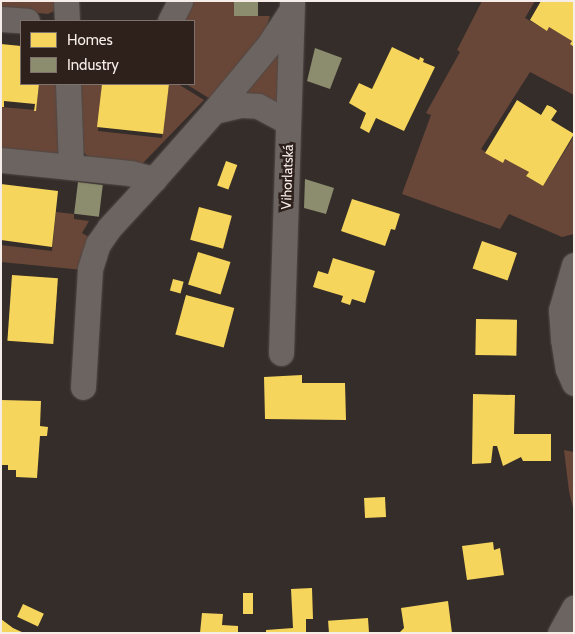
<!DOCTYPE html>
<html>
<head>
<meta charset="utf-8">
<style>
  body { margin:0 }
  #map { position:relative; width:575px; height:634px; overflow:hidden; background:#352d2a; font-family:Cabin,sans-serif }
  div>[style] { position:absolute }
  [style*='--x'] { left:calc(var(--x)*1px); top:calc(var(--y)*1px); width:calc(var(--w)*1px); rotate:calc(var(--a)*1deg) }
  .green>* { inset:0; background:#694738 }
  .homes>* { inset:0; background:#f6d55c; transform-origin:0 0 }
  .industry>* { inset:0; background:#8c8c6e; transform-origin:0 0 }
  .roads { filter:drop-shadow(0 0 1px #504946) drop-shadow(0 0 1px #504946) }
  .minor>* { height:25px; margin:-12.5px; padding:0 12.5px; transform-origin:12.5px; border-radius:12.5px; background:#6b6461 }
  span { translate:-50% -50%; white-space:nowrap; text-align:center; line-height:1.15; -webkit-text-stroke:5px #2e211c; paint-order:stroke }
  .street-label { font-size:14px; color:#f6ece8 }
  .frame { position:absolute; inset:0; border:2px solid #f6ece8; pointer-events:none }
  .legend { position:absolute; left:20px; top:20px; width:175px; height:65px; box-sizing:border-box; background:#2e211c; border:1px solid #7e726e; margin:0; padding:6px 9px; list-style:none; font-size:15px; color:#f6ece8 }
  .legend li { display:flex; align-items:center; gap:10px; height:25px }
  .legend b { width:25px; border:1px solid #7e726e }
</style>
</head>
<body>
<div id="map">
  <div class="green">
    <div style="clip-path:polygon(1px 1px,60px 1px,54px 11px,48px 14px,1px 9px)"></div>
    <div style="clip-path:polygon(188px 1px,234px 1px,234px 16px,270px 16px,266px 29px,212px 100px,186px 84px,194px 84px,194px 21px,179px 21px)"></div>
    <div style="clip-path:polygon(482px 1px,535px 1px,525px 18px,546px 30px,549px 27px,572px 41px,570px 44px,574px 47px,574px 95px,530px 72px,481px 149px,503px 163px,505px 159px,529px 172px,526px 176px,543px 186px,574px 136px,574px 234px,562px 237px,509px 214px,500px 229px,402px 194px,431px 115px,426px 113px,460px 52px,457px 50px)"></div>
    <div style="clip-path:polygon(278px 50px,278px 106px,232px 97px)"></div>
    <div style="clip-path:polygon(39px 84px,61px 84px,59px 151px,56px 154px,1px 149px,1px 107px,36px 110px)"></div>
    <div style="clip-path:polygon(75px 84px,102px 84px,98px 131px,162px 138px,169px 84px,178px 84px,204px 100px,141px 165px,89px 158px,81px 149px)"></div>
    <div style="clip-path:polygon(56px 212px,74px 214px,74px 219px,89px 221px,82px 233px,94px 240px,83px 270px,1px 262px,1px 245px,52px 251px)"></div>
    <div style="clip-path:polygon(564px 450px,574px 452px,574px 512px,569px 491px)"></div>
  </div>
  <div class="homes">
    <div style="clip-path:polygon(541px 1px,574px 1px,574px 47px,570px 44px,572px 41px,549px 27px,547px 31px,530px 20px)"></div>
    <div style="clip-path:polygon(1px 44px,21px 46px,21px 84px,39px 84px,36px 111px,34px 111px,35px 104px,4px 101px,4px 107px,2px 107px)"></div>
    <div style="clip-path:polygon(392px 47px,419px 60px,420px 57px,424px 59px,423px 62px,435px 67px,404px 131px,376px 118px,369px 133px,360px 128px,366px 113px,349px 103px,359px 83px,372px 89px)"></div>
    <div style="clip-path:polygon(102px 84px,169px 84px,163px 134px,97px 127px)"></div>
    <div style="clip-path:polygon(517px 100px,541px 115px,547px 105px,552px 107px,557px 111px,551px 120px,574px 134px,543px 186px,526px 176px,529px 172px,505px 159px,503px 163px,485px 153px)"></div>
    <div style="left:226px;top:161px;width:12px;height:26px;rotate:20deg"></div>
    <div style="clip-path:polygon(1px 184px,58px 191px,52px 247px,1px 240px)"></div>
    <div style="clip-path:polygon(352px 199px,400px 214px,395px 230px,391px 229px,385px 246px,341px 231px)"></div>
    <div style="left:199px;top:207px;width:34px;height:34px;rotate:15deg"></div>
    <div style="left:482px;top:241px;width:37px;height:29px;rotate:19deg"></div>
    <div style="left:198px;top:252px;width:34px;height:34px;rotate:17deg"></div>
    <div style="clip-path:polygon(333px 258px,375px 271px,365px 303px,352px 299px,350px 305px,341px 302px,343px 296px,313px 287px,318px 271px,328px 274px)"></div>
    <div style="left:12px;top:275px;width:46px;height:66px;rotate:4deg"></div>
    <div style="left:173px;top:279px;width:11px;height:12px;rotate:15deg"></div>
    <div style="left:186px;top:295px;width:50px;height:41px;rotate:15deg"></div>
    <div style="left:476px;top:319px;width:41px;height:36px;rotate:1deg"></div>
    <div style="clip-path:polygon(302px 375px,302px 383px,345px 383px,346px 420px,265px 419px,264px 377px)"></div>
    <div style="clip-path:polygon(473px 394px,515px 395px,514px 434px,551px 434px,551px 461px,523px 461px,521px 457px,503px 466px,497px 446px,493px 446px,491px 463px,472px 464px)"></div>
    <div style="clip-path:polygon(1px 400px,41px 401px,40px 426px,48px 427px,47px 436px,40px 436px,37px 478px,16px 477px,16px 470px,8px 470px,8px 465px,1px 465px)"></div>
    <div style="left:385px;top:497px;width:20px;height:21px;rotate:87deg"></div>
    <div style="clip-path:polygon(493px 542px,494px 550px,500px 548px,504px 575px,467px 580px,462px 546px)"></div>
    <div style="clip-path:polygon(312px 588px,313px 619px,306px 619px,306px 633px,266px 633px,266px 630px,293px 628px,291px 589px)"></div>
    <div style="left:243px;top:593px;width:10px;height:21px"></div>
    <div style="clip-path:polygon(448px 601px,452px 633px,399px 633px,404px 628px,401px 608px)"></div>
    <div style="left:23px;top:604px;width:23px;height:14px;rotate:25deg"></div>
    <div style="clip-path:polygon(202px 613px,223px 614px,222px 625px,238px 626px,238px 633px,200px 633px)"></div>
    <div style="left:368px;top:618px;width:15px;height:40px;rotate:86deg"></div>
    <div style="clip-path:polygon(1px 619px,13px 628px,24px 633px,1px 633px)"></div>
  </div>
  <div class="industry">
    <div style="left:234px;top:1px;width:24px;height:15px"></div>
    <div style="clip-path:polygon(315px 48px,342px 58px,330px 89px,307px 81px)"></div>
    <div style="clip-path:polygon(305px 179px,334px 188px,326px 214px,304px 208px)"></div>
    <div style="left:78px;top:182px;width:25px;height:32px;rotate:7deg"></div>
  </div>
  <div class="roads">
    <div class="minor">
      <div style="--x:66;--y:1;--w:20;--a:87"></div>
      <div style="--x:1;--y:19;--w:26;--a:4"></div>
      <div style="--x:170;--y:21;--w:22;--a:-63"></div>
      <div style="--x:68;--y:84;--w:83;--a:87.9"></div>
      <div style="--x:71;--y:167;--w:59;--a:5.8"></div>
      <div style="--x:130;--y:173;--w:25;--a:14"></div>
      <div style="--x:154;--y:179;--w:91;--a:-48.6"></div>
      <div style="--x:214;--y:111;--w:28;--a:-13"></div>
      <div style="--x:241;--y:105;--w:17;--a:3"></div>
      <div style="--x:258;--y:106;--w:34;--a:28"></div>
      <div style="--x:214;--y:111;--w:85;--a:-50.3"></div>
      <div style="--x:268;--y:46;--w:42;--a:-56.7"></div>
      <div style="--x:1;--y:160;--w:70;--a:5.7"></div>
      <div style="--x:574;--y:265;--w:47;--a:106.1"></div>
      <div style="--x:561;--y:310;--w:29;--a:86"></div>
      <div style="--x:563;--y:339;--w:30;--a:81"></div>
      <div style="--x:568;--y:369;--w:15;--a:67"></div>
      <div style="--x:281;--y:353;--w:352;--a:-88.2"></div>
      <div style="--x:83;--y:387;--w:118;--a:-86.6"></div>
      <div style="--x:90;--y:269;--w:14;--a:-73"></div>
      <div style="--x:94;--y:256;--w:13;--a:-72"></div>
      <div style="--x:98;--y:244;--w:19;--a:-55"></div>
      <div style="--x:109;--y:228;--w:67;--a:-47.4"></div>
      <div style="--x:560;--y:633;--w:29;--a:-61"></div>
    </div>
  </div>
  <div class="street-label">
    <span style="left:287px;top:177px;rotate:-88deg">Vihorlatská</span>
  </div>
  <div class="frame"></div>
  <ul class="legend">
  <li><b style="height:14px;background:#f6d55c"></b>Homes</li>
  <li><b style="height:14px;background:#8c8c6e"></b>Industry</li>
  </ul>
</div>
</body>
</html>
